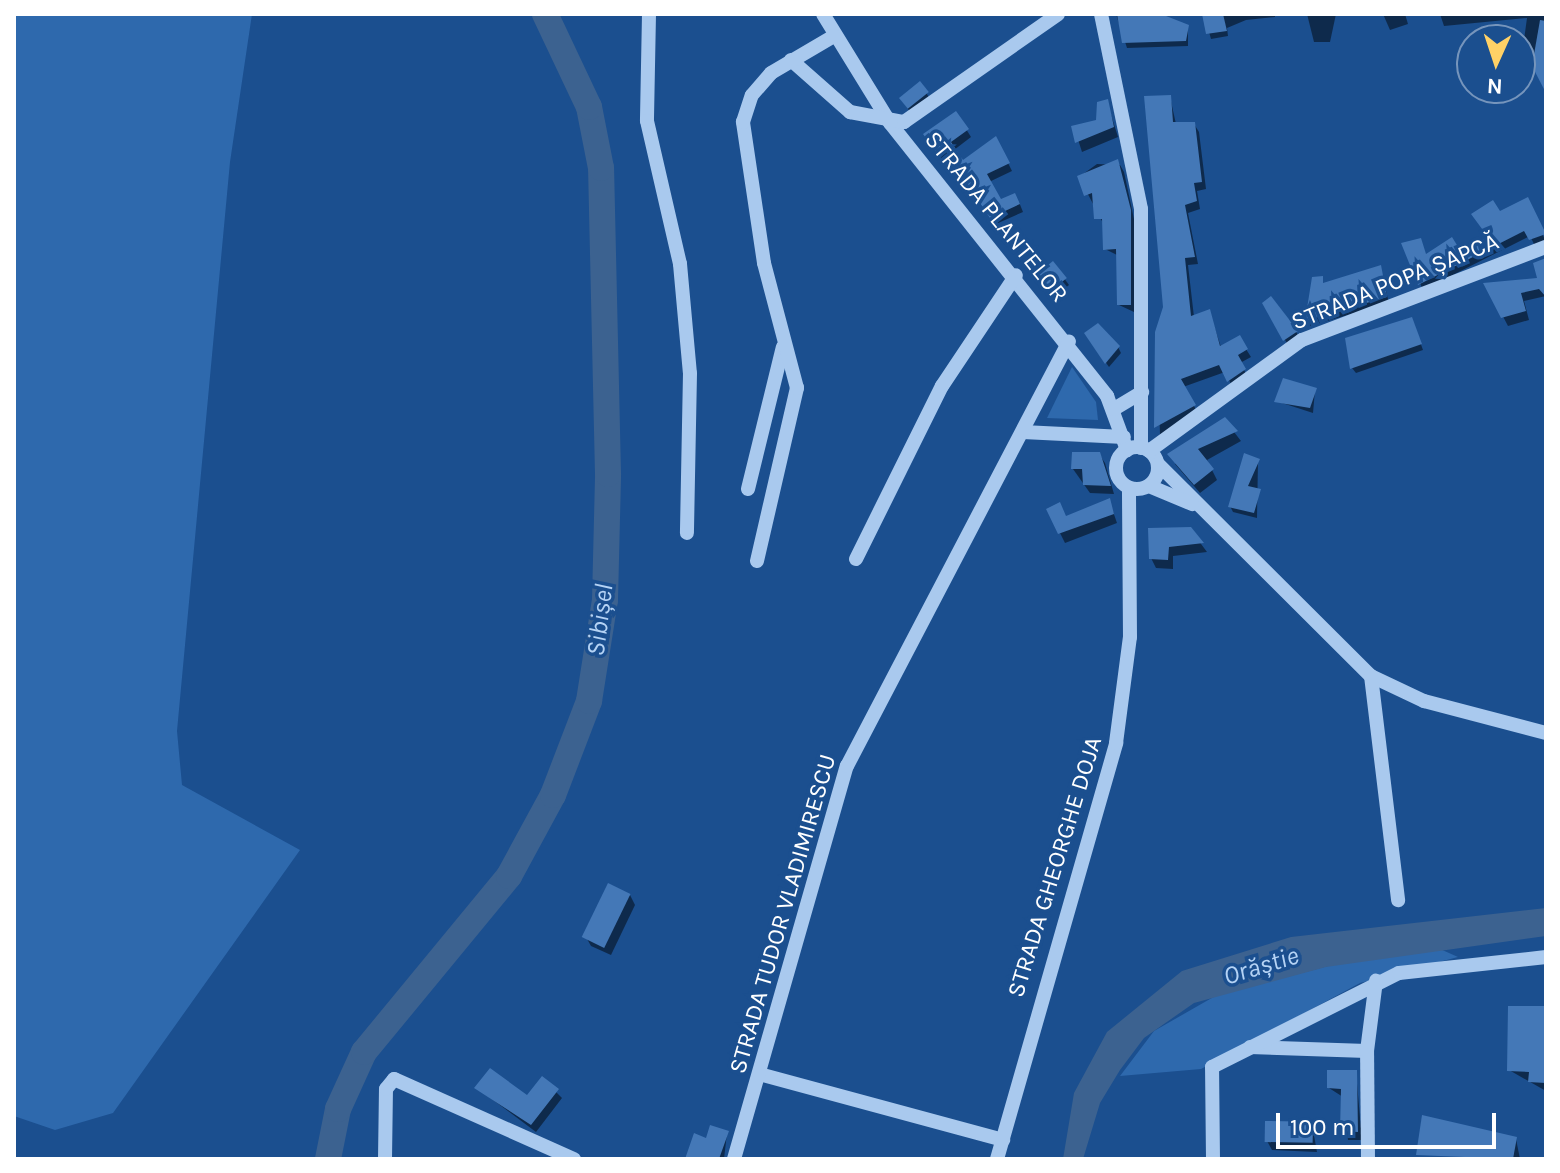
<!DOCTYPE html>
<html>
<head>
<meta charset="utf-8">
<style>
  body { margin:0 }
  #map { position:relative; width:1560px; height:1173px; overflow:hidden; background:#1b4f8f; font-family:Karla,sans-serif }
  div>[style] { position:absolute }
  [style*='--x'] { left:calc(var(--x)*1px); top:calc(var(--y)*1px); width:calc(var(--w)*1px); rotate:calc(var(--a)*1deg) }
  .green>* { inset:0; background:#2e69ad }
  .water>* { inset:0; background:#3c6290 }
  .shadow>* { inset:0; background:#0007 }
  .river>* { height:26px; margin:-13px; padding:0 13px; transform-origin:13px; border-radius:13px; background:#3c6290 }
  .building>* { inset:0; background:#4478b7; transform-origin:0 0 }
  .minor>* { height:14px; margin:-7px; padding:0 7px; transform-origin:7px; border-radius:7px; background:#a9c9ee }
  .minor>.ring { margin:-7px; padding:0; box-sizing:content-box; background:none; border:14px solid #a9c9ee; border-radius:50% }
  span { translate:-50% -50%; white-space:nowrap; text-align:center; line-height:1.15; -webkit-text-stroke:7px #1b4f8f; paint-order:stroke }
  .street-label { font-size:24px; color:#fff }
  .water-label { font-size:26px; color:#b5d3f5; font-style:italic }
  .frame { position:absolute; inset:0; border:16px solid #fff; pointer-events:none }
  .north { position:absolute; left:1456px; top:24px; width:80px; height:80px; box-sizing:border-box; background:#1b4f8f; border:2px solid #7695bc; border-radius:50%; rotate:183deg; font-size:22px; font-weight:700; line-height:32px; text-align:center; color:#fff }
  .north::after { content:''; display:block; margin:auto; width:28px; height:36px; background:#ffd166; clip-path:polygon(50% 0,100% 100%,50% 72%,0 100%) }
  .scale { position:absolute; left:1276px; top:1113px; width:220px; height:36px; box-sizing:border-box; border:4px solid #fff; border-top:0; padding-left:10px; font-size:24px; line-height:28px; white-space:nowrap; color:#fff; -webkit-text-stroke:6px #1b4f8f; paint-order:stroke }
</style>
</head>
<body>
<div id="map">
  <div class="green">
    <div style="clip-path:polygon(14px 14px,252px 14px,230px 162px,177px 731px,182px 785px,300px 850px,113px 1113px,55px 1130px,14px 1116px)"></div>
    <div style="clip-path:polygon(1072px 367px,1096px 402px,1098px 420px,1047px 418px)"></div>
    <div style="clip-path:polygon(1440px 949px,1458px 957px,1360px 983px,1201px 1069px,1120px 1076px,1154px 1031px,1217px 995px,1374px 954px)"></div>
  </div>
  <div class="water">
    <div style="clip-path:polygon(1546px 908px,1546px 936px,1326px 967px,1194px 1003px,1144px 1038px,1120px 1070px,1100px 1103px,1083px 1159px,1063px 1159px,1074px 1093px,1107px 1032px,1182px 971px,1291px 937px)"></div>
  </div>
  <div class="shadow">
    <div style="clip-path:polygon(1116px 14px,1165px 14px,1163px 22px,1188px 27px,1188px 46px,1127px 48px)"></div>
    <div style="clip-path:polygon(1204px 14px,1275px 14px,1275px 17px,1246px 20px,1227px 28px,1228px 36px,1211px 39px)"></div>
    <div style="clip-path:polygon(1307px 14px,1336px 14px,1330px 42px,1314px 42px)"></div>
    <div style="clip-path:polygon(1383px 14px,1405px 14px,1408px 24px,1390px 30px)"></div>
    <div style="clip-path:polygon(1440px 14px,1546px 14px,1546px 89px,1537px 72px,1520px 69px,1527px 18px,1444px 26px)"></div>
    <div style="clip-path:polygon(920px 83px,930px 99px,911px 113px,904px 103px)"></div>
    <div style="clip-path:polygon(1170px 97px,1176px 124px,1194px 124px,1199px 132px,1206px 189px,1197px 191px,1200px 209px,1188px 213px,1198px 264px,1188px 265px,1194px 317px,1209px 311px,1221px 347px,1239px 338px,1251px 357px,1240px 363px,1248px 377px,1233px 388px,1225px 372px,1183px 387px,1198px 413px,1160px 435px,1157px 332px,1165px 307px)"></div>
    <div style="clip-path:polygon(1107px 102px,1118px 137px,1082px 152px,1074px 127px,1098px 122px)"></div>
    <div style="clip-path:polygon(956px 113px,971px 137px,954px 150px,963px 163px,999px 145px,1012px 171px,989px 182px,1001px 201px,1019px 202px,1023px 212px,996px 224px,952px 158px,942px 159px,929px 141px)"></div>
    <div style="clip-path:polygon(1097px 164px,1120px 165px,1124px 172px,1134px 219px,1134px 312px,1119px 305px,1119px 256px,1105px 249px,1104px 225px,1079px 177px)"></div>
    <div style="clip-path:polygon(1527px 200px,1546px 242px,1535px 246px,1530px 236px,1423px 290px,1404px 245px,1420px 240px,1426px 256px,1459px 253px,1490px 239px,1499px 213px)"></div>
    <div style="clip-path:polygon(1546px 261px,1546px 296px,1524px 301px,1529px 320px,1508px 326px,1486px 284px,1539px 280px)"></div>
    <div style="clip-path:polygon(1053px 263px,1069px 285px,1053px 297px,1041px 281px)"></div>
    <div style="clip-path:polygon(1380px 267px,1389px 303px,1310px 326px,1313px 279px,1325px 284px)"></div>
    <div style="clip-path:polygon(1264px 304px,1296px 332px,1300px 337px,1288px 345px)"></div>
    <div style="clip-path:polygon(1414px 325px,1423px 350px,1356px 373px,1352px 368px)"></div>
    <div style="clip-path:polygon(1090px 340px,1118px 347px,1121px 353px,1109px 367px)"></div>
    <div style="clip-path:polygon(1315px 390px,1313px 413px,1276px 401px)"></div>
    <div style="clip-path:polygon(1224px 419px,1241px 441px,1207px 460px,1217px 480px,1200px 493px,1175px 464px)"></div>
    <div style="clip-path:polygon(1099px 454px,1105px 463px,1114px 494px,1090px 493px,1073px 469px)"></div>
    <div style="clip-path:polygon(1258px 461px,1257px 518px,1233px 512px,1230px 506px)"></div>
    <div style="clip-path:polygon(1109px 500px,1117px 523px,1065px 543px,1060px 533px,1067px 518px)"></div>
    <div style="clip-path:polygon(1190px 529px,1207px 552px,1173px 556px,1173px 569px,1156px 568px,1151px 558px)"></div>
    <div style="clip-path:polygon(630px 895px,635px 905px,611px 955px,591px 946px,586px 937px)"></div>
    <div style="clip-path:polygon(1544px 1008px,1546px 1012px,1546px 1091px,1509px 1070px)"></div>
    <div style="clip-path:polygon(1356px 1072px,1362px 1140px,1348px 1140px,1343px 1097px,1329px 1088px)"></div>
    <div style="clip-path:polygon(543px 1079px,562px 1098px,536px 1132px,477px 1088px,527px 1098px)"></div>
    <div style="clip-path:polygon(1312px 1124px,1317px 1152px,1272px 1150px,1267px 1141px)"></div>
    <div style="clip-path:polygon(727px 1133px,724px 1159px,685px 1159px,707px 1140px)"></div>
    <div style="clip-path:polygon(1516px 1139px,1520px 1159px,1418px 1154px)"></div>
  </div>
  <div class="river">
    <div style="--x:328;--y:1159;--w:51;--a:-78.7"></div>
    <div style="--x:338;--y:1109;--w:63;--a:-65.5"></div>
    <div style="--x:364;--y:1052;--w:228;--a:-50.5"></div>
    <div style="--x:509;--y:876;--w:92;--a:-61.5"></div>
    <div style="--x:553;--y:795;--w:101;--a:-69"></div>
    <div style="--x:589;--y:701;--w:102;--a:-81"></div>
    <div style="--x:605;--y:600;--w:126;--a:-88.6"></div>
    <div style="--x:608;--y:474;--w:306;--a:-91.3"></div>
    <div style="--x:601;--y:168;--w:62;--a:-101.1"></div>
    <div style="--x:589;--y:107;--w:103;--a:-115.3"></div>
  </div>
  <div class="building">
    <div style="clip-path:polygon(1117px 14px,1161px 14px,1189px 25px,1186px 41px,1122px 43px)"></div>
    <div style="clip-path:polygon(1202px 14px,1223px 14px,1227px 31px,1206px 34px)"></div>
    <div style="clip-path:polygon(1540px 20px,1546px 21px,1546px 93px,1532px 66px)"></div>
    <div style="left:920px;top:81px;width:14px;height:27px;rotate:51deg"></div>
    <div style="clip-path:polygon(1171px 95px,1173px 122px,1195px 122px,1202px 182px,1194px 183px,1197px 201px,1185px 205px,1195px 257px,1185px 258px,1191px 316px,1210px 309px,1220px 346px,1240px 335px,1248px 349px,1238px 355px,1246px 369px,1227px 382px,1219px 365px,1181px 379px,1196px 405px,1154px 428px,1155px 332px,1163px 307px,1144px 96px)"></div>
    <div style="clip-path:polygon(1108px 99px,1114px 127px,1075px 143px,1071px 126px,1096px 120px,1097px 102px)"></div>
    <div style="clip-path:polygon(956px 111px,969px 129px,951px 142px,963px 160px,996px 136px,1010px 163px,987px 174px,1001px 199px,1015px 193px,1020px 204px,990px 218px,946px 151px,936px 152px,923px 134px)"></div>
    <div style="clip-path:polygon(1118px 159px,1131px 210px,1131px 305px,1117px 305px,1116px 249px,1103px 250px,1102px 219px,1094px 219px,1092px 193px,1084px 196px,1077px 176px)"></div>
    <div style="clip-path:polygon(1528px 197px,1546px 234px,1529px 240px,1524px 231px,1418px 285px,1401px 243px,1421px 238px,1426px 254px,1452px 237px,1460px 250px,1488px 237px,1471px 214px,1493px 200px,1500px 211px)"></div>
    <div style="clip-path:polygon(1546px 258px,1546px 297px,1539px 289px,1521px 293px,1526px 311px,1501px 318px,1483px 283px,1537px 278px,1533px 263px)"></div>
    <div style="left:1053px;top:261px;width:22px;height:23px;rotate:51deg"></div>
    <div style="clip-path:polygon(1381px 265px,1387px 297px,1305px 321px,1312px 277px,1323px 276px,1323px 283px)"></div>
    <div style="clip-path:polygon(1271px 296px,1298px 331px,1283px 341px,1262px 303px)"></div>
    <div style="clip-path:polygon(1412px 317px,1422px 344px,1350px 369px,1345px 338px)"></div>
    <div style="clip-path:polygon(1098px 323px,1120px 346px,1105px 364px,1084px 333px)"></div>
    <div style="clip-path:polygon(1283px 378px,1317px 388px,1310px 408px,1274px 402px)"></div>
    <div style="clip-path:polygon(1225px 417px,1238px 431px,1198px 449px,1214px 469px,1194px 485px,1167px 454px)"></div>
    <div style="clip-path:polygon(1072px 452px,1100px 452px,1111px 486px,1083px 485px,1082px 469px,1071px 469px)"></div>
    <div style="clip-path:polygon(1244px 453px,1260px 459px,1248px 486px,1261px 489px,1254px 513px,1228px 507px)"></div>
    <div style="clip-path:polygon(1110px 498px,1114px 514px,1058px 534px,1046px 509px,1060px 502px,1066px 516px)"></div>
    <div style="clip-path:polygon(1191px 527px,1204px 543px,1169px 547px,1168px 560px,1149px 559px,1148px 528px)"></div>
    <div style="left:608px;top:883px;width:25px;height:60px;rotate:26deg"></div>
    <div style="clip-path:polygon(1508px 1006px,1545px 1006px,1546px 1083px,1528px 1082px,1529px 1072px,1507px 1071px)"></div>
    <div style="clip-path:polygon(490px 1068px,527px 1095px,542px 1076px,559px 1089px,531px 1125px,474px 1088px)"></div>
    <div style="clip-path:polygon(1327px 1070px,1357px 1070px,1358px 1132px,1340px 1131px,1341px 1089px,1327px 1088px)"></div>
    <div style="clip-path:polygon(1422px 1115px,1517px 1137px,1513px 1159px,1416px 1155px)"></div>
    <div style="left:1265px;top:1121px;width:48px;height:21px;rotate:1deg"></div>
    <div style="clip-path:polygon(710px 1125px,729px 1131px,719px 1159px,685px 1159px,694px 1133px,706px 1138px)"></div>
  </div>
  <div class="minor">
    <div style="--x:649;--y:14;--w:107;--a:91.1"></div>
    <div style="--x:647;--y:121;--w:147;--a:77"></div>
    <div style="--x:680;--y:264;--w:109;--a:84.8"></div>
    <div style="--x:690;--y:373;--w:160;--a:91.1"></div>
    <div style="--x:823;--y:14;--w:128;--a:58.4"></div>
    <div style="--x:890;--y:123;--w:349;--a:51.5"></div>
    <div style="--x:1107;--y:396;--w:58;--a:69.7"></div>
    <div style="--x:1101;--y:14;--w:199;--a:78.4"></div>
    <div style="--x:1141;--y:209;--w:239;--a:90"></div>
    <div style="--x:791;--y:60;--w:79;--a:41.4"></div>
    <div style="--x:850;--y:112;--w:55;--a:10.5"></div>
    <div style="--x:904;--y:122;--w:188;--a:-35"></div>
    <div style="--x:1114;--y:409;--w:33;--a:-31"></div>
    <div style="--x:1023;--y:432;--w:101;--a:2.8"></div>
    <div class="ring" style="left:1116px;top:447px;width:28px;height:28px"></div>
    <div style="--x:1149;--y:451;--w:189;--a:-36"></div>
    <div style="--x:1302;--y:340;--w:261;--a:-20.9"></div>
    <div style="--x:1158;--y:464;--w:301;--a:44.9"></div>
    <div style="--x:1371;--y:676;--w:59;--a:25.3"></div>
    <div style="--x:1424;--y:701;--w:126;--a:14.7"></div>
    <div style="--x:1149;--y:486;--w:47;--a:22.7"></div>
    <div style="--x:748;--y:489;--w:146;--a:-76.2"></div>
    <div style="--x:856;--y:559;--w:193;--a:-63.6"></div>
    <div style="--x:942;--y:386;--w:133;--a:-56.3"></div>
    <div style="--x:757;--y:561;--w:178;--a:-77"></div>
    <div style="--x:797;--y:388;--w:129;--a:-104.8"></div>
    <div style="--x:764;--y:263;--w:143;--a:-98.5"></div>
    <div style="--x:743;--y:122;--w:28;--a:-72"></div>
    <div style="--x:752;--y:95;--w:29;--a:-49"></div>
    <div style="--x:771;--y:73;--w:73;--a:-30.4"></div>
    <div style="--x:1371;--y:676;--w:226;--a:83.1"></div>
    <div style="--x:1250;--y:1047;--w:117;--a:2"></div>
    <div style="--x:759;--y:1074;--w:253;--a:15.1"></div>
    <div style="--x:385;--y:1159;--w:70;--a:-89.2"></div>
    <div style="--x:386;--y:1089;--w:13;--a:-51"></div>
    <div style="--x:394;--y:1079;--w:197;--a:24"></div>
    <div style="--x:734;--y:1159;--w:409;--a:-74"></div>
    <div style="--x:847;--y:766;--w:479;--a:-62.4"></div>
    <div style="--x:997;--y:1159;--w:433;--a:-74"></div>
    <div style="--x:1116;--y:743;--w:107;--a:-82.5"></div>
    <div style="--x:1130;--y:637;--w:149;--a:-90.4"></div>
    <div style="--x:1213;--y:1159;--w:92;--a:-90.6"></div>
    <div style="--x:1212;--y:1067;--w:209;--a:-26.7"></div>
    <div style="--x:1399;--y:973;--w:148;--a:-6.2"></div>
    <div style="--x:1368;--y:1159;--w:108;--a:-90.5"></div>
    <div style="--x:1367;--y:1051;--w:71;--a:-82.7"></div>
  </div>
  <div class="street-label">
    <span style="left:996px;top:217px;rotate:51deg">STRADA PLANTELOR</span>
    <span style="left:1395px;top:282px;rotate:-22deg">STRADA POPA ȘAPCĂ</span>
    <span style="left:1055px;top:867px;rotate:-73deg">STRADA GHEORGHE DOJA</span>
    <span style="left:783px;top:914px;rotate:-74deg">STRADA TUDOR VLADIMIRESCU</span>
  </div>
  <div class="water-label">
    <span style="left:600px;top:620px;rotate:-83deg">Sibișel</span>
    <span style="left:1261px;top:966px;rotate:-17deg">Orăștie</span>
  </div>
  <div class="frame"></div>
  <div class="north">N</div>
  <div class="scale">100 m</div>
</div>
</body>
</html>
